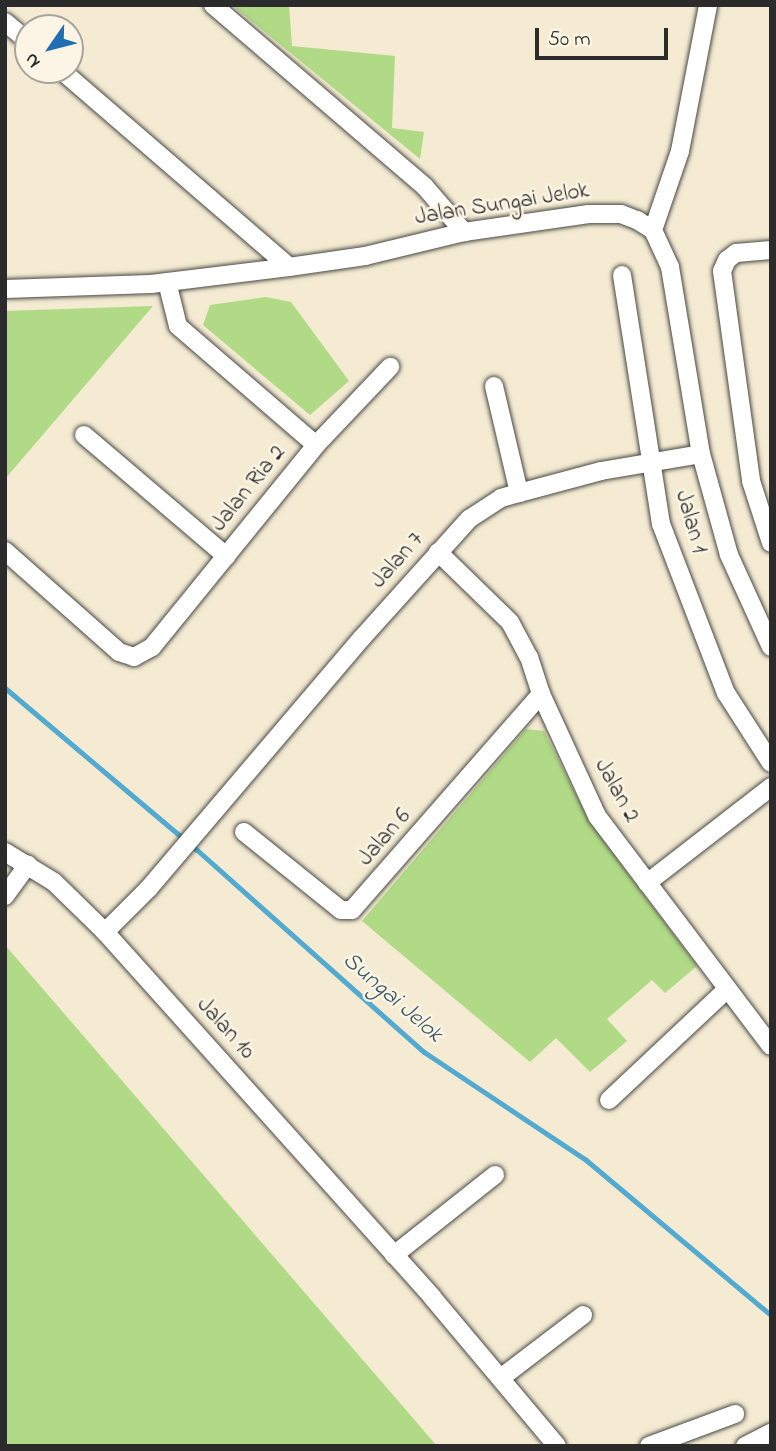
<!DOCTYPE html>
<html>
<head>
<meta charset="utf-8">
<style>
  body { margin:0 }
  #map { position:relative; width:776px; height:1451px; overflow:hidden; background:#f4ebd2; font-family:"Indie Flower",sans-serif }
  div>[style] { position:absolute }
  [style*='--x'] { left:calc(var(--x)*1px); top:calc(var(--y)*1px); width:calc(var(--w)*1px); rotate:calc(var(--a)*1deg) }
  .green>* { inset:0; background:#b0da85 }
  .stream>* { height:5px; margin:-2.5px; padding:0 2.5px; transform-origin:2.5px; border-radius:2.5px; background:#53aad0 }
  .roads { filter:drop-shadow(0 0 2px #494844) drop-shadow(0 0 2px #494844) }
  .minor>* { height:18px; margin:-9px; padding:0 9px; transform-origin:9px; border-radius:9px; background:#fff }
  span { translate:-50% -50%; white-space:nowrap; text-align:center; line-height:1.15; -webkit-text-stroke:5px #fcf5e5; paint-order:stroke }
  .street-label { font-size:23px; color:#2b2b2b }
  .water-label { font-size:24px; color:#395765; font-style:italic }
  .frame { position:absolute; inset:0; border:7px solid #2b2b2b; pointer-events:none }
  .north { position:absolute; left:14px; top:14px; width:70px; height:70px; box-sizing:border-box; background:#fcf5e5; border:2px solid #a8a49b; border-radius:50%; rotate:235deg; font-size:19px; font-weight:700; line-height:28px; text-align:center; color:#2b2b2b }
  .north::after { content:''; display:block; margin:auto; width:24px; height:32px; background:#1f6fb2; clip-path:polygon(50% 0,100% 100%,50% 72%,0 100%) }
  .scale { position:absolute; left:535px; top:28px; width:133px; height:32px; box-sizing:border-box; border:4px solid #2b2b2b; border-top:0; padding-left:9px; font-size:21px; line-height:24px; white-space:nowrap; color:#2b2b2b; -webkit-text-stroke:5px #fcf5e5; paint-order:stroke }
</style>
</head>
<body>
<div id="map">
  <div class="green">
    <div style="clip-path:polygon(232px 5px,289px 5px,292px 46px,395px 56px,392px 128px,424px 132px,420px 159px)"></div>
    <div style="clip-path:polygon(266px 297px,291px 302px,349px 381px,310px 415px,203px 325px,210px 305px)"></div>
    <div style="clip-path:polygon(153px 306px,5px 479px,5px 311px)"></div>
    <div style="clip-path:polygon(526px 729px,544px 731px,590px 823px,697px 966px,665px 993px,652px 980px,607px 1019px,627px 1041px,590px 1072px,556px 1038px,530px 1062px,362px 921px)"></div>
    <div style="clip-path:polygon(5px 945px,437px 1446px,5px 1446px)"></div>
  </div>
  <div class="stream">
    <div style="--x:5;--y:688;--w:251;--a:40.2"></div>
    <div style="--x:197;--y:850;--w:304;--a:41.7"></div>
    <div style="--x:424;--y:1052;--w:195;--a:33.7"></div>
    <div style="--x:586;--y:1160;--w:241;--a:40"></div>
  </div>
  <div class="roads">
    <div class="minor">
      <div style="--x:213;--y:5;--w:279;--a:40.6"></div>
      <div style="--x:425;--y:187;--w:60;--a:49.1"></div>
      <div style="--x:5;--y:22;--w:30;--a:40"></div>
      <div style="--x:61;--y:70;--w:301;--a:40.8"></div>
      <div style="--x:653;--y:230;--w:83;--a:-71.1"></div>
      <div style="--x:680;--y:151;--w:149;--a:-79.1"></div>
      <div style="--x:771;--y:250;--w:35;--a:175"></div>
      <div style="--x:736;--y:253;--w:11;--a:142"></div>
      <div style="--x:727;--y:260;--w:12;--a:114"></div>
      <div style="--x:722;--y:271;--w:212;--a:82.1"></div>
      <div style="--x:751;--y:481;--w:65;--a:72.1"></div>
      <div style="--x:622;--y:275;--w:252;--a:81.1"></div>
      <div style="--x:661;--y:524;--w:181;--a:69"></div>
      <div style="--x:726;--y:693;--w:83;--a:57.3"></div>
      <div style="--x:167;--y:282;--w:45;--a:76"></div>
      <div style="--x:178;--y:326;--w:182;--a:40.8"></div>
      <div style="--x:5;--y:289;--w:146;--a:-2"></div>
      <div style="--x:151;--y:284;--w:139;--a:-7"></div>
      <div style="--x:289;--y:267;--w:77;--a:-8.2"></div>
      <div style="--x:365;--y:256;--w:102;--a:-13.6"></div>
      <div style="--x:464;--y:232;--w:126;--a:-8.2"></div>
      <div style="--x:589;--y:214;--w:32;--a:0"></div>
      <div style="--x:621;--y:214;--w:17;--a:21"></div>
      <div style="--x:637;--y:220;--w:19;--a:32"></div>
      <div style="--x:653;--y:230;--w:41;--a:65.3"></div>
      <div style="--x:670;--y:267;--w:190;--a:80.6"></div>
      <div style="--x:701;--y:454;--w:105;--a:74.5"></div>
      <div style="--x:729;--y:555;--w:101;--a:65.5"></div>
      <div style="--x:494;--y:386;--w:110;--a:76.8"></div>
      <div style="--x:84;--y:435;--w:187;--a:40.4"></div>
      <div style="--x:5;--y:551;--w:152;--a:41.5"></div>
      <div style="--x:119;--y:652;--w:16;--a:18"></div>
      <div style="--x:134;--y:657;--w:21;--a:-29"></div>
      <div style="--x:152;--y:647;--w:260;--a:-50.9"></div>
      <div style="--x:316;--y:445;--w:108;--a:-46.5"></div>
      <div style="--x:438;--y:552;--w:100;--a:44.2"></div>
      <div style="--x:510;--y:622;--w:40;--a:62"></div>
      <div style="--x:529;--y:657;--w:39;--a:72"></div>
      <div style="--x:541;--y:694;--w:134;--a:65.3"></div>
      <div style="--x:597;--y:816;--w:288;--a:52.9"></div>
      <div style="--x:244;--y:832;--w:124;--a:38.8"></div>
      <div style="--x:341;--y:910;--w:11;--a:0"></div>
      <div style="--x:352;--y:910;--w:287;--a:-48.8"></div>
      <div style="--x:5;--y:852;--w:57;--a:31.5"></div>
      <div style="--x:54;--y:882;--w:71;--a:44.4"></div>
      <div style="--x:105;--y:932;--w:490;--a:48.1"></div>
      <div style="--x:432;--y:1297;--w:194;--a:50"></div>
      <div style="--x:647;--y:883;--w:157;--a:-37.7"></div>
      <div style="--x:5;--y:896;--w:39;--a:-54"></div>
      <div style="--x:105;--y:932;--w:62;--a:-45"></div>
      <div style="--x:149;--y:888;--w:327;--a:-49.6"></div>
      <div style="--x:361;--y:639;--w:161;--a:-48"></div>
      <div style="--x:469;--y:519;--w:38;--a:-33"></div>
      <div style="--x:501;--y:498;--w:19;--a:-16"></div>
      <div style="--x:519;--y:493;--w:85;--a:-15"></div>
      <div style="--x:601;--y:471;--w:101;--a:-9.6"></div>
      <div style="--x:609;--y:1100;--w:162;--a:-43.2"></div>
      <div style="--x:394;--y:1255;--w:129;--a:-38.4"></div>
      <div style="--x:502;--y:1377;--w:102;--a:-37.4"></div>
      <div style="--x:649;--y:1446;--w:92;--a:-20.4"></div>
      <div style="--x:745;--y:1446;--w:29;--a:-27"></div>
    </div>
  </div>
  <div class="street-label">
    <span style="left:502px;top:205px;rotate:-9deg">Jalan Sungai Jelok</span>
    <span style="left:249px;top:489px;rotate:-51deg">Jalan Ria 2</span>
    <span style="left:690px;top:522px;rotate:74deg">Jalan 1</span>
    <span style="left:398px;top:561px;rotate:-48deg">Jalan 7</span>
    <span style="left:616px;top:791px;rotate:61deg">Jalan 2</span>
    <span style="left:385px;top:838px;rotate:-49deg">Jalan 6</span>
    <span style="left:225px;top:1029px;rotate:48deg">Jalan 10</span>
  </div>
  <div class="water-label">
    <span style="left:392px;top:998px;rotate:41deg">Sungai Jelok</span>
  </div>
  <div class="frame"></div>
  <div class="north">N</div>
  <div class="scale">50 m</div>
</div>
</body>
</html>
